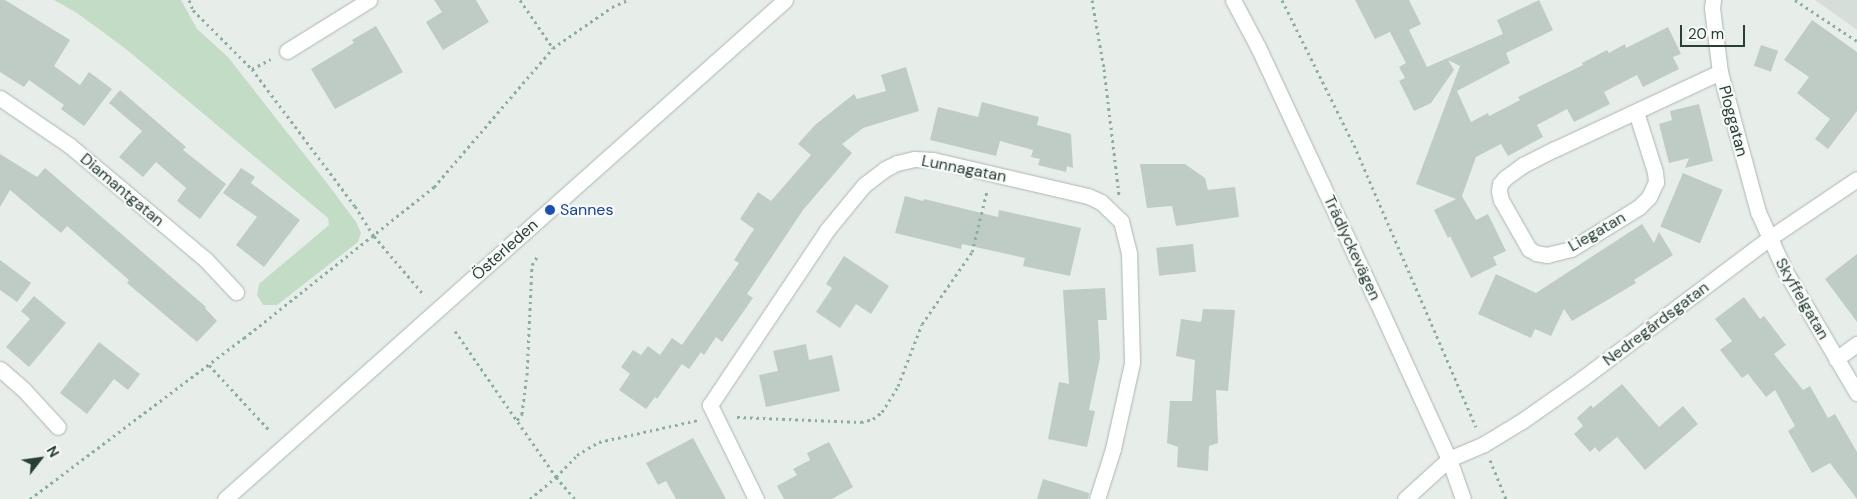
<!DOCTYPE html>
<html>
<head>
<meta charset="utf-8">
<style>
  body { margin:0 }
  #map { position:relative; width:1857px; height:499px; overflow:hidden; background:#e7eeea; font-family:"DM Sans",sans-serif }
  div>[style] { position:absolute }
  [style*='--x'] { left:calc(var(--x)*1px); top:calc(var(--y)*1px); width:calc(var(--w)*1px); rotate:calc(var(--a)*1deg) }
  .built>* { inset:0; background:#d5ded8 }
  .green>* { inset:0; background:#c3dcc5 }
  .building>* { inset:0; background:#bfcbc5; transform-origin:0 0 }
  .path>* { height:3px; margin-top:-1.5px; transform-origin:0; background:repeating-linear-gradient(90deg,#8bae9d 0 2.5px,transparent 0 6.5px) }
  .roads { filter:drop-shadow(0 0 1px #aab6b0) drop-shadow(0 0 1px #aab6b0) }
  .street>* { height:15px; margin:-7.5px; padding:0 7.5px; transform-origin:7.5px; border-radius:7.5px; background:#fff }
  .secondary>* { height:15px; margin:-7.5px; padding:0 7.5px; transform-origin:7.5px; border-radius:7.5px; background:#fff }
  .dots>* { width:14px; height:14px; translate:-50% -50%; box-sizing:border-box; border:2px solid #f7faf8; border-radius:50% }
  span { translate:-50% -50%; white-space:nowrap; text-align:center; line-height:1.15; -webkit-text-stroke:4.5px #f7faf8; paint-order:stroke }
  .street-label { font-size:16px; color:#273f35 }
  .transit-label { font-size:16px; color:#164399 }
  .left { translate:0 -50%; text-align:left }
  .north { position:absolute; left:15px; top:434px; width:50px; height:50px; -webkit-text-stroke:4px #f7faf8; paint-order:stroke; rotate:60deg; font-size:14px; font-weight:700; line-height:20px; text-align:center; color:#273f35 }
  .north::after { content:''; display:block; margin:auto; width:18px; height:22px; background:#273f35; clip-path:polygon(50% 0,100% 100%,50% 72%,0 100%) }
  .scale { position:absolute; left:1680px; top:25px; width:65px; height:22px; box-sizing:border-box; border:2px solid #273f35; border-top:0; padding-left:6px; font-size:15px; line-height:18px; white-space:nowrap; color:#273f35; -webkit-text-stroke:4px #f7faf8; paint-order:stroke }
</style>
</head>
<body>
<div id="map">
  <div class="built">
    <div style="clip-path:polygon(1815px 0,1857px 0,1857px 30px)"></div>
  </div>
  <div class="green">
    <div style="clip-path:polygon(54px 0,181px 0,197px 29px,228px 57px,330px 187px,356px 222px,361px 233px,358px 242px,277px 305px,263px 305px,257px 295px,259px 284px,329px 225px,328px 218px,126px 49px,77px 13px)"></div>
  </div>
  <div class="building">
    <div style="clip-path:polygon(0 0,5px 0,70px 40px,54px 66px,80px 85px,89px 72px,112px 89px,84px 126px,61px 109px,64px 105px,29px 80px,24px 87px,0 72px)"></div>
    <div style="clip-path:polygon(434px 0,476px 0,489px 22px,443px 50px,426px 22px,442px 12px)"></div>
    <div style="clip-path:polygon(1355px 0,1409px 0,1421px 24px,1409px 30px,1427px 67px,1503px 34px,1497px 20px,1539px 0,1553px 30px,1506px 53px,1510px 63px,1457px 91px,1471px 122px,1488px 113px,1489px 116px,1505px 108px,1520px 100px,1518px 97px,1583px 65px,1582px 63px,1607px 50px,1609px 53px,1625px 44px,1626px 48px,1668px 27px,1681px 54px,1673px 57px,1679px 69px,1643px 87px,1637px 75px,1604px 92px,1610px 104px,1574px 122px,1567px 109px,1537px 125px,1543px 137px,1508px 156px,1501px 144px,1476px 157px,1462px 196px,1476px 220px,1488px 214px,1506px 251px,1493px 257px,1497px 265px,1471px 278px,1450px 236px,1448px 238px,1434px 210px,1456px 199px,1416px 184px,1460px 66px,1448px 60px,1454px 70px,1431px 103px,1414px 111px,1399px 81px,1405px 78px,1399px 67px,1406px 63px,1390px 32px,1375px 39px)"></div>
    <div style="clip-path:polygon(1812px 20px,1857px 52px,1857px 111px,1828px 149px,1815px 139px,1830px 119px,1797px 93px,1809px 77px,1784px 60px)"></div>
    <div style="clip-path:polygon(376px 26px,403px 72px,335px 109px,311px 69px,354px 43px,352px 40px)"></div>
    <div style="left:1761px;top:45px;width:18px;height:22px;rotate:19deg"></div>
    <div style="clip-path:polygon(906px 67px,919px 111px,863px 128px,842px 144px,852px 153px,803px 210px,747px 294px,753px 298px,722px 342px,716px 337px,704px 355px,701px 352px,689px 369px,682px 364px,657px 399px,655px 397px,646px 409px,619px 390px,630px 374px,621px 367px,633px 350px,641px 355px,648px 346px,660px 355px,672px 338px,682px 345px,739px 263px,734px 260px,754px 229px,740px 219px,758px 192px,771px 201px,811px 155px,798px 144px,815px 125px,854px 94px,857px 99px,886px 91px,881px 75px)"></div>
    <div style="clip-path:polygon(120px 90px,186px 147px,183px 150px,226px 184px,200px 219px,177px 201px,186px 188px,156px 162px,143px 177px,119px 157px,142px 131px,109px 103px)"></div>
    <div style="clip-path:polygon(982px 102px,1039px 117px,1037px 125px,1071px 134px,1073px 168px,1067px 166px,1066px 172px,1038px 165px,1040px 159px,1031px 157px,1033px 150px,1000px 141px,996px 156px,930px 140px,938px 107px,978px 117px)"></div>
    <div style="clip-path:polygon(1699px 104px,1713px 161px,1685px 168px,1689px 158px,1669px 163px,1659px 124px,1672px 120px,1670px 111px)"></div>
    <div style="clip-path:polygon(0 154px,37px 177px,45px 168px,206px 307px,205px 308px,217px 321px,197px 342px,127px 283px,129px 280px,67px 226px,61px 233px,10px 190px,0 207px)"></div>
    <div style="clip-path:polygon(1140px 164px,1185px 164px,1205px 178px,1208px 190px,1235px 187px,1239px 217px,1176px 226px,1172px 206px,1147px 208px)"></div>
    <div style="clip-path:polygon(241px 168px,255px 177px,251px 183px,300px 220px,264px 267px,236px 245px,257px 217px,223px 193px)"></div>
    <div style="left:1683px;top:173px;width:43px;height:58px;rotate:23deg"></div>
    <div style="clip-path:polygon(905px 196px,923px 201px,924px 199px,998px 217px,999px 210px,1081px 228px,1070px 276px,1023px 266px,1025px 258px,962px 244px,961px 249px,895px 233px)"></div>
    <div style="clip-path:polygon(1642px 224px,1654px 243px,1659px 232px,1673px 255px,1634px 280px,1636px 283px,1572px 321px,1564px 309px,1551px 336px,1535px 329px,1531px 338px,1478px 314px,1496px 274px,1536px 293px)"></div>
    <div style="left:1193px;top:244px;width:28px;height:37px;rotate:84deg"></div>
    <div style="clip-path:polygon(1857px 254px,1857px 322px,1825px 279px)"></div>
    <div style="clip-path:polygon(844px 256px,889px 286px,871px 314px,856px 304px,840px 328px,816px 312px,832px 288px,826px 284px)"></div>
    <div style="clip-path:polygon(0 260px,31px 283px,17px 302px,0 290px)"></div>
    <div style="clip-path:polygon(1105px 288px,1107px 320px,1098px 320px,1100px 358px,1089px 410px,1095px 411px,1087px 447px,1048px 439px,1059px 382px,1069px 384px,1063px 290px)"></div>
    <div style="clip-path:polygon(34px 296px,66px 323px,29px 367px,6px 347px,30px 319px,21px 311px)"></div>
    <div style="clip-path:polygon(1744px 297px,1760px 319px,1764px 316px,1786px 345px,1774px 354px,1803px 390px,1810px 386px,1828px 418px,1835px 414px,1857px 452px,1857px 499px,1830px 463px,1812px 473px,1788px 431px,1795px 426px,1775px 390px,1766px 397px,1748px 374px,1742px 378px,1720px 350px,1732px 341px,1715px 319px)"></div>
    <div style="clip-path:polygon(1203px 309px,1235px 310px,1228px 391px,1216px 390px,1218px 443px,1209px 446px,1208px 471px,1177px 467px,1178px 447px,1167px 443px,1170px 401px,1192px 401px,1195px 360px,1176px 356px,1181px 319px,1201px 322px)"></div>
    <div style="clip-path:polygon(99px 342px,140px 374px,128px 390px,114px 379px,87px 414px,60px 393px)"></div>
    <div style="clip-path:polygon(806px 344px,809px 360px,832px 355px,840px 391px,766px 407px,759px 375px,778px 371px,773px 351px)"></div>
    <div style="clip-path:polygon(1622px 384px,1659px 427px,1683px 406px,1698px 424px,1645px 470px,1617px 437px,1599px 452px,1595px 447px,1590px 452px,1574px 434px,1583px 426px,1577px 418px,1591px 405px,1593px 408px)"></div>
    <div style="clip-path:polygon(693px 438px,726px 499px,676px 499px,666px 481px,658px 485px,646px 463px)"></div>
    <div style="clip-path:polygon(829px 442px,853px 487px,832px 499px,784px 499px,777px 486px,797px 475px,793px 469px,810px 460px,807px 453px)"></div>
    <div style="clip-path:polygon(1043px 479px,1089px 493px,1088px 499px,1037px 499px)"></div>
  </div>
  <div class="path">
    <div style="--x:189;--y:0;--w:11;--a:68"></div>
    <div style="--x:193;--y:10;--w:83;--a:45"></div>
    <div style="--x:252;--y:69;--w:171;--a:53.1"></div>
    <div style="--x:355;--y:206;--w:36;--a:58"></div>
    <div style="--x:374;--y:236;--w:77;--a:49.7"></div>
    <div style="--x:520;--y:0;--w:58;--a:55.5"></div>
    <div style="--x:1092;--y:0;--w:70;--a:80.1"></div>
    <div style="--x:1104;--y:69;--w:127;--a:83.2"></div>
    <div style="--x:1282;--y:0;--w:162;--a:63.6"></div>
    <div style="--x:1354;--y:145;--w:307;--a:66.6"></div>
    <div style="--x:1795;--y:0;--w:74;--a:33.5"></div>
    <div style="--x:252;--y:69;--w:21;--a:-28"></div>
    <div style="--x:455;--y:331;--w:178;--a:55.3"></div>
    <div style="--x:556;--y:477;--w:29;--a:49"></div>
    <div style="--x:209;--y:365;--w:91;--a:47.2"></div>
    <div style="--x:737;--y:417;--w:124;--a:2.3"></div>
    <div style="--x:861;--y:422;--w:12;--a:-14"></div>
    <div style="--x:873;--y:419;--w:11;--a:-38"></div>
    <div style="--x:882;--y:412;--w:31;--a:-58"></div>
    <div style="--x:898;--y:386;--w:66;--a:-68.8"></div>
    <div style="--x:922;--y:324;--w:88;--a:-55.2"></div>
    <div style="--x:972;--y:252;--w:63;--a:-76.2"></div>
    <div style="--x:517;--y:420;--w:8;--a:-50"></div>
    <div style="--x:522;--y:414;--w:39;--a:-83"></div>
    <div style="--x:527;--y:375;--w:110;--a:-87.4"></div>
    <div style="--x:532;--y:265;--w:12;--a:-59"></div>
    <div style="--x:1490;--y:460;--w:42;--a:67.7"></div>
    <div style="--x:30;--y:499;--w:268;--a:-37"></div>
    <div style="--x:244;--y:338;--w:243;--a:-38.5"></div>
    <div style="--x:434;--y:187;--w:183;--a:-49.4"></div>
    <div style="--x:553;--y:48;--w:72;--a:-34.8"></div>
    <div style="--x:612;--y:7;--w:17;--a:-24"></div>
    <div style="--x:530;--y:499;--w:34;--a:-40"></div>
    <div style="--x:556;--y:477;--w:30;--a:-46"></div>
    <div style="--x:577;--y:455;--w:26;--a:-31"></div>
    <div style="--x:599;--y:442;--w:101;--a:-12.5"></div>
  </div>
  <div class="roads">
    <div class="street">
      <div style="--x:1713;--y:0;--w:8;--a:97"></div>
      <div style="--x:1712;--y:8;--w:64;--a:82.9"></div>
      <div style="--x:1720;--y:72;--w:145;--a:74.8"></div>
      <div style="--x:1758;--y:212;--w:65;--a:65.4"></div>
      <div style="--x:1785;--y:271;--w:142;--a:59.5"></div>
      <div style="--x:287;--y:51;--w:97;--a:-31.9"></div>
      <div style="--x:0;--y:98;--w:83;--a:34.3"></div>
      <div style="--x:69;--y:145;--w:179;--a:40"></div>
      <div style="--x:206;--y:260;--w:44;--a:46.8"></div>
      <div style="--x:1636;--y:112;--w:63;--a:72.4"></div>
      <div style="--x:1655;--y:172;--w:10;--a:84"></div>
      <div style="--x:1656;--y:182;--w:17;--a:115"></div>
      <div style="--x:1649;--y:197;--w:14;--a:135"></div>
      <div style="--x:1639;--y:207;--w:80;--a:148.3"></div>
      <div style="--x:1571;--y:249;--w:25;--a:166"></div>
      <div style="--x:1547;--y:255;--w:11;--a:-170"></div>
      <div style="--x:1536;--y:253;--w:8;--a:-150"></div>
      <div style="--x:1529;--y:249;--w:56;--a:-119.7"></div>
      <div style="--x:1501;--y:200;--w:9;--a:-103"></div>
      <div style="--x:1499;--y:191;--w:7;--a:-82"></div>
      <div style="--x:1500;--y:184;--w:8;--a:-50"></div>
      <div style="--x:1505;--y:178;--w:22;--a:-36"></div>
      <div style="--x:1523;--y:165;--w:36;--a:-27"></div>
      <div style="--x:1555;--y:149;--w:182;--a:-25"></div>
      <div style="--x:1836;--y:359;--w:26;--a:-36"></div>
      <div style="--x:0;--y:369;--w:32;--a:41"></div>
      <div style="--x:24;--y:390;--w:50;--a:47.4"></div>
      <div style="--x:756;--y:499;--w:105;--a:-116.1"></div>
      <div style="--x:710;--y:405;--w:211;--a:-56.2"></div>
      <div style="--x:827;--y:230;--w:58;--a:-50.6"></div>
      <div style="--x:864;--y:185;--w:26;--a:-37"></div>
      <div style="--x:885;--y:169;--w:13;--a:-27"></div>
      <div style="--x:897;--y:163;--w:17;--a:-13"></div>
      <div style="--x:914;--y:159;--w:19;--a:3"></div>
      <div style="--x:933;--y:160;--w:159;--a:13.1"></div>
      <div style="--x:1088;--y:196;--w:14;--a:25"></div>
      <div style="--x:1101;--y:202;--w:28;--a:44"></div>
      <div style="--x:1121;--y:221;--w:33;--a:76"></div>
      <div style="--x:1129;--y:253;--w:110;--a:88.4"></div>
      <div style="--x:1132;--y:363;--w:88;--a:102.5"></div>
      <div style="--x:1113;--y:449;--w:52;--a:107.7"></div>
      <div style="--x:1405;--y:499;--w:59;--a:-42.3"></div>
      <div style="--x:1449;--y:459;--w:38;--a:-23"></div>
      <div style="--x:1484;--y:444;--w:44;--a:-31.2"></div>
      <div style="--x:1522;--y:421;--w:75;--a:-35.2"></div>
      <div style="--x:1583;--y:378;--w:231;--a:-36.9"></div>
      <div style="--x:1768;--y:239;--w:107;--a:-34"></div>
    </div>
    <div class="secondary">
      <div style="--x:1233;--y:0;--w:53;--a:62"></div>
      <div style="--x:1258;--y:47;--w:281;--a:65"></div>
      <div style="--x:1377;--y:302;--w:173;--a:65.4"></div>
      <div style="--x:1449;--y:459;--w:42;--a:70.7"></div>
      <div style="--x:225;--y:499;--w:750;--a:-41.7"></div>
    </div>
  </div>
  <div class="dots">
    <div style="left:550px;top:210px;background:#1a4fb4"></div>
  </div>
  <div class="street-label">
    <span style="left:1733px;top:121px;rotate:75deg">Ploggatan</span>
    <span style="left:964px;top:169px;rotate:11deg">Lunnagatan</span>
    <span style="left:122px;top:190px;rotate:40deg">Diamantgatan</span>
    <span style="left:1597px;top:232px;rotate:-30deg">Liegatan</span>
    <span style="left:1352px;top:248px;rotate:65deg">Trädlyckevägen</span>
    <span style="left:505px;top:250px;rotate:-42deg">Österleden</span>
    <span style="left:1802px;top:299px;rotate:60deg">Skyffelgatan</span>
    <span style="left:1656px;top:324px;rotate:-37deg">Nedregårdsgatan</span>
  </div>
  <div class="transit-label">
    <span class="left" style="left:560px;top:210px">Sannes</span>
  </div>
  <div class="north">N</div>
  <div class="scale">20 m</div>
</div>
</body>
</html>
